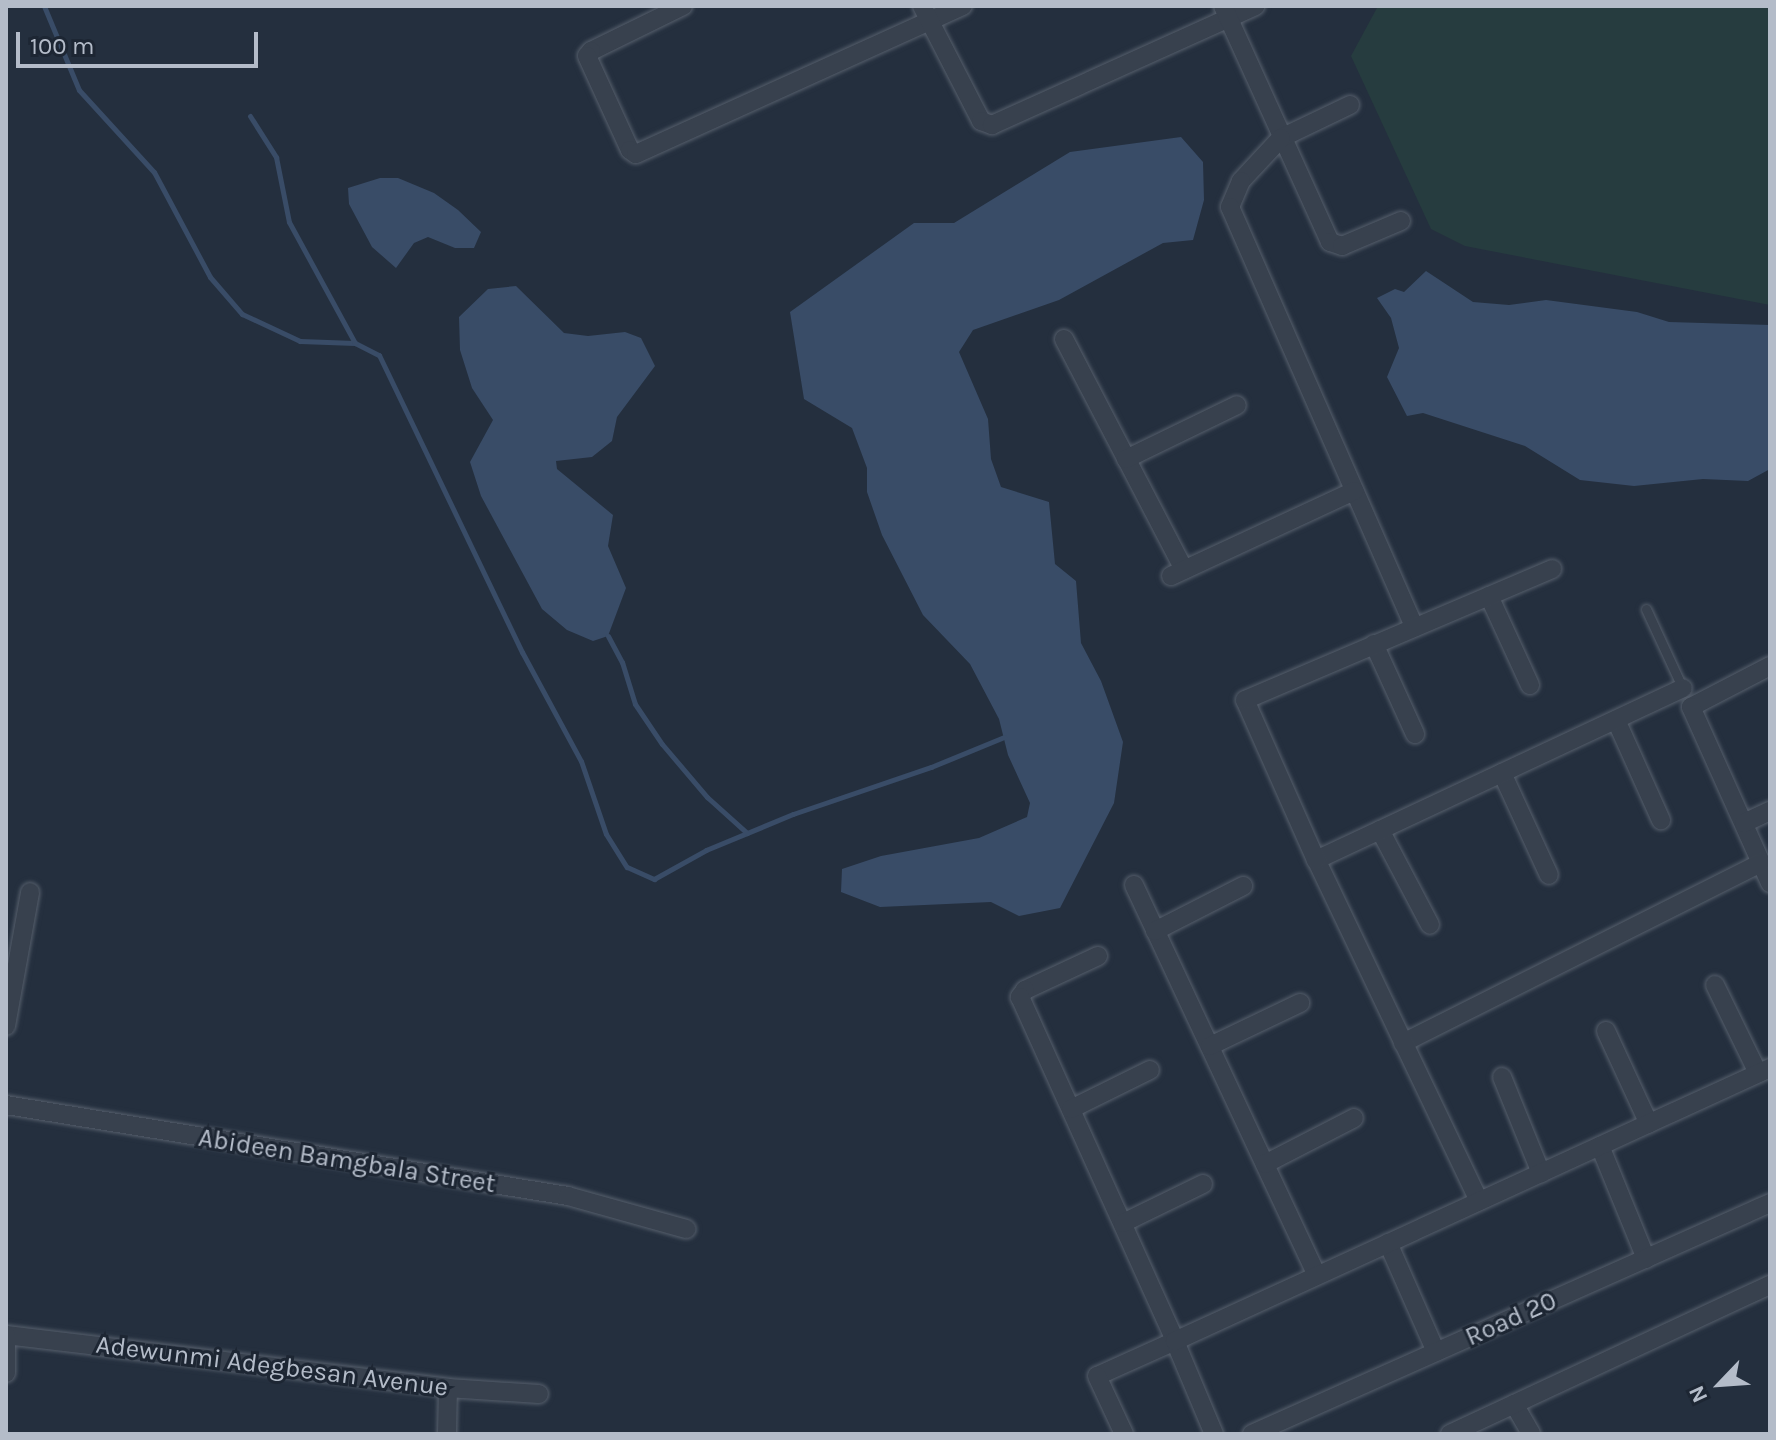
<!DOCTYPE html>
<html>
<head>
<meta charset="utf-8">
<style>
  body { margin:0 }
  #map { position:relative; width:1776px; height:1440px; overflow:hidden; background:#242f3e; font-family:Karla,sans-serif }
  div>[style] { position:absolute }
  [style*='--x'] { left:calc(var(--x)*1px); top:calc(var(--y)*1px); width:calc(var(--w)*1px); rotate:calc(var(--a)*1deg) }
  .green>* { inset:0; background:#263c3f }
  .water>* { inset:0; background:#394c67 }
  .stream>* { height:5px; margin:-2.5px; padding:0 2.5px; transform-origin:2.5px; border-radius:2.5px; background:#394c67 }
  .roads { filter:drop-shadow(0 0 2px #565f6c) drop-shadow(0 0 2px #565f6c) }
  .lane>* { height:9px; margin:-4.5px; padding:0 4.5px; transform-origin:4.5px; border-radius:4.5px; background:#38414e }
  .street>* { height:18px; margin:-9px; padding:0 9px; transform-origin:9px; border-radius:9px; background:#38414e }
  span { translate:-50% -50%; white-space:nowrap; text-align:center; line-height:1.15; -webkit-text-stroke:6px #1d2633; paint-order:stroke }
  .street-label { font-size:26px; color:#b4bcc9 }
  .frame { position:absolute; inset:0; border:8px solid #b4bcc9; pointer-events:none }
  .north { position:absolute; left:1680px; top:1344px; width:80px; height:80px; -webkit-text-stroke:6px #1d2633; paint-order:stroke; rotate:245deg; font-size:22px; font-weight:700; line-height:32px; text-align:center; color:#b4bcc9 }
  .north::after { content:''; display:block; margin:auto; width:28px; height:36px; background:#b4bcc9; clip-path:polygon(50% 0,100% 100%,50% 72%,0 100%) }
  .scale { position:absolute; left:16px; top:32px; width:242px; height:36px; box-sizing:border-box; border:4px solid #b4bcc9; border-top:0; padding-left:10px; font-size:24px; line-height:28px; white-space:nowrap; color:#b4bcc9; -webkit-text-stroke:6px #1d2633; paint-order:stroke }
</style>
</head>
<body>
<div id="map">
  <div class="green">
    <div style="clip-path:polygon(1378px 6px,1770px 6px,1770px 305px,1465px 246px,1431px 229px,1351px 56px)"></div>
  </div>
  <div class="water">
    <div style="clip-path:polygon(1181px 137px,1203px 162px,1204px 200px,1193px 240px,1163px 243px,1059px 300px,973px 330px,959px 352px,988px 419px,991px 459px,1001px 487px,1049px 502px,1055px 564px,1076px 581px,1081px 643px,1101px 681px,1123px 742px,1114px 803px,1060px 908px,1019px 916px,991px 902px,880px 907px,841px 892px,842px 869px,881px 856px,979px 838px,1027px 817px,1030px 803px,1008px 755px,999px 719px,970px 664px,923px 615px,882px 535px,867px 492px,867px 468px,852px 428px,804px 399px,790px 312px,914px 223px,954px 223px,1070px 152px)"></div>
    <div style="clip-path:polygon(380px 178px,398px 178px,434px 193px,458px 210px,481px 232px,474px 248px,455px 248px,428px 237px,414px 243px,396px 268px,372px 247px,349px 204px,348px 188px)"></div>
    <div style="clip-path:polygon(1426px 271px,1473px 302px,1509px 305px,1546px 300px,1637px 312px,1669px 322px,1770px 325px,1770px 469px,1748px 481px,1703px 479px,1634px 486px,1580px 480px,1525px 446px,1423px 413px,1407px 416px,1387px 377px,1399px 348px,1391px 318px,1377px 298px,1395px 289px,1404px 292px)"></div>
    <div style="clip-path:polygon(516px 286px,564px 333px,588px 336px,625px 332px,641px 338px,655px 366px,617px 417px,612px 441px,592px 457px,556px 461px,557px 469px,613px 515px,608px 546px,626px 588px,608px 636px,593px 641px,567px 630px,542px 609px,481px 496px,470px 462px,493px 420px,472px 388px,460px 350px,459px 317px,488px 289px)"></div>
  </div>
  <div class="stream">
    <div style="--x:44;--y:6;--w:91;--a:67.4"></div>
    <div style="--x:79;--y:90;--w:111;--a:47.6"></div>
    <div style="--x:154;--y:172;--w:119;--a:61.9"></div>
    <div style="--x:210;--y:277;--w:49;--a:49.1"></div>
    <div style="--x:242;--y:314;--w:64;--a:25"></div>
    <div style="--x:300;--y:341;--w:55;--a:2.1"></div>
    <div style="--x:355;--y:343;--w:27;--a:27"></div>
    <div style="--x:379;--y:355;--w:330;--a:64.3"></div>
    <div style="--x:522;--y:652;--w:124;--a:61.6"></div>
    <div style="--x:581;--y:761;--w:77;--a:71.1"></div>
    <div style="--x:606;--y:834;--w:39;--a:58"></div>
    <div style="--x:627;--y:867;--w:30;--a:24"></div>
    <div style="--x:654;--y:879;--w:60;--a:-29.1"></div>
    <div style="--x:706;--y:850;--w:94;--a:-22.5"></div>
    <div style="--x:793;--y:814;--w:146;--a:-18.8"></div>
    <div style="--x:931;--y:767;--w:79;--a:-22.3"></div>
    <div style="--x:250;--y:116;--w:49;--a:57.6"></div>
    <div style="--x:276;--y:157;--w:66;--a:78.7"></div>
    <div style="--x:289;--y:222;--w:138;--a:61.4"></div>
    <div style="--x:608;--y:636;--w:30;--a:62"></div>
    <div style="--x:622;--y:662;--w:44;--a:72.8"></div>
    <div style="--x:635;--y:704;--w:48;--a:56"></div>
    <div style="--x:662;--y:744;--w:70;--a:49.7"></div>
    <div style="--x:707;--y:797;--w:54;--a:42"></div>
  </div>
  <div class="roads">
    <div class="lane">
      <div style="--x:1646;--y:609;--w:88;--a:65.2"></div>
    </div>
    <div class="street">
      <div style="--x:683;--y:6;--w:102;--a:153.9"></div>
      <div style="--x:591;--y:51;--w:6;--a:129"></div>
      <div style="--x:587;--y:56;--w:103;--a:65.4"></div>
      <div style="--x:630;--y:150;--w:7;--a:34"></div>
      <div style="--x:636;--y:154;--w:359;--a:-24.4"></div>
      <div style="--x:922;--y:6;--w:129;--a:62.8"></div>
      <div style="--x:981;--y:121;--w:12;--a:20"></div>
      <div style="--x:992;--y:125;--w:289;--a:-24.3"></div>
      <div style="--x:1223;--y:6;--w:259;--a:65.6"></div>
      <div style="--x:1330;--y:242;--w:13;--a:18"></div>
      <div style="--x:1342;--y:246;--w:64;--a:-23"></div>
      <div style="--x:1350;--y:105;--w:76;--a:154.4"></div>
      <div style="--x:1281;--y:138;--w:59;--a:132.9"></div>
      <div style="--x:1241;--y:181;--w:28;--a:113"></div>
      <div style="--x:1230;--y:207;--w:459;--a:66.3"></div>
      <div style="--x:1064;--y:339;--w:260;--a:62.5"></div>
      <div style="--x:1126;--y:459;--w:123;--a:-25.9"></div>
      <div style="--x:1171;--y:576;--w:202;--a:-24.9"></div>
      <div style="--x:1489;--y:596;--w:98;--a:65.3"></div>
      <div style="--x:1374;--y:644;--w:99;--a:65.5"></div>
      <div style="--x:1770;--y:666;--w:89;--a:152.6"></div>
      <div style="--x:1691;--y:707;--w:193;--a:65.8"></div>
      <div style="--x:1616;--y:720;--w:110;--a:65.8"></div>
      <div style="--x:1502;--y:773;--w:112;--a:65.3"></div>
      <div style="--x:1744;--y:823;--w:29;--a:-25"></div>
      <div style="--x:1380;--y:830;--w:107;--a:62.2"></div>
      <div style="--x:1316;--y:860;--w:405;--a:-25.1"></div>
      <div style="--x:1134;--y:885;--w:431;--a:64.9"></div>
      <div style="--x:1155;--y:931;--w:99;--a:-27.1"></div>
      <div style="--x:1098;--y:956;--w:81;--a:155"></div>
      <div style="--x:1025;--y:990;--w:9;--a:126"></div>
      <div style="--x:1020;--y:997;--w:377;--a:65.7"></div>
      <div style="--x:1175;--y:1341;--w:85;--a:155.8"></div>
      <div style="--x:1097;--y:1376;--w:64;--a:65"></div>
      <div style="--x:1715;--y:985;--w:98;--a:64"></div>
      <div style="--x:6;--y:1026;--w:136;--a:-79.8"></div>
      <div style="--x:1606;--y:1031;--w:102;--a:65.2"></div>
      <div style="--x:1403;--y:1043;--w:401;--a:-26.7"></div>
      <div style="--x:1210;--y:1046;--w:100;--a:-25.5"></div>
      <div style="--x:1502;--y:1077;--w:104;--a:67.9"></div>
      <div style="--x:6;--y:1105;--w:569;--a:9.2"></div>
      <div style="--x:568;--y:1196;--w:123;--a:15.6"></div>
      <div style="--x:1071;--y:1109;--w:88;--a:-26.3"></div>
      <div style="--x:1600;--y:1146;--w:122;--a:67.8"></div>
      <div style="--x:1265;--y:1164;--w:100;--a:-27.3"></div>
      <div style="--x:1479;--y:1201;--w:378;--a:-115.5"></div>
      <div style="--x:1316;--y:860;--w:175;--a:-113.9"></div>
      <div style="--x:1245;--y:700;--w:334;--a:-23.1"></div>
      <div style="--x:1123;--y:1223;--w:89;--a:-26"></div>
      <div style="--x:1388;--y:1243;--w:119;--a:66.2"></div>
      <div style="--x:6;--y:1335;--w:445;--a:6.8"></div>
      <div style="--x:448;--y:1388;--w:91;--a:3.8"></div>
      <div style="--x:6;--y:1373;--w:38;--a:-90"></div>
      <div style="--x:1514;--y:1404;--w:34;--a:60"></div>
      <div style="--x:447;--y:1434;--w:46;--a:-88.8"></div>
      <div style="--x:1214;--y:1434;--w:101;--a:-112.8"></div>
      <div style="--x:1175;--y:1341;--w:655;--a:-24.65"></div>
      <div style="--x:1252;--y:1434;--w:567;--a:-24.03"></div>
      <div style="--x:1450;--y:1434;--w:353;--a:-25"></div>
    </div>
  </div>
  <div class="street-label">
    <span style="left:347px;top:1161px;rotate:9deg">Abideen Bamgbala Street</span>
    <span style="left:1511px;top:1319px;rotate:-24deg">Road 20</span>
    <span style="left:272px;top:1366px;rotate:7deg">Adewunmi Adegbesan Avenue</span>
  </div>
  <div class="frame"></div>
  <div class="north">N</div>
  <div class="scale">100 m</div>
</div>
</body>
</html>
